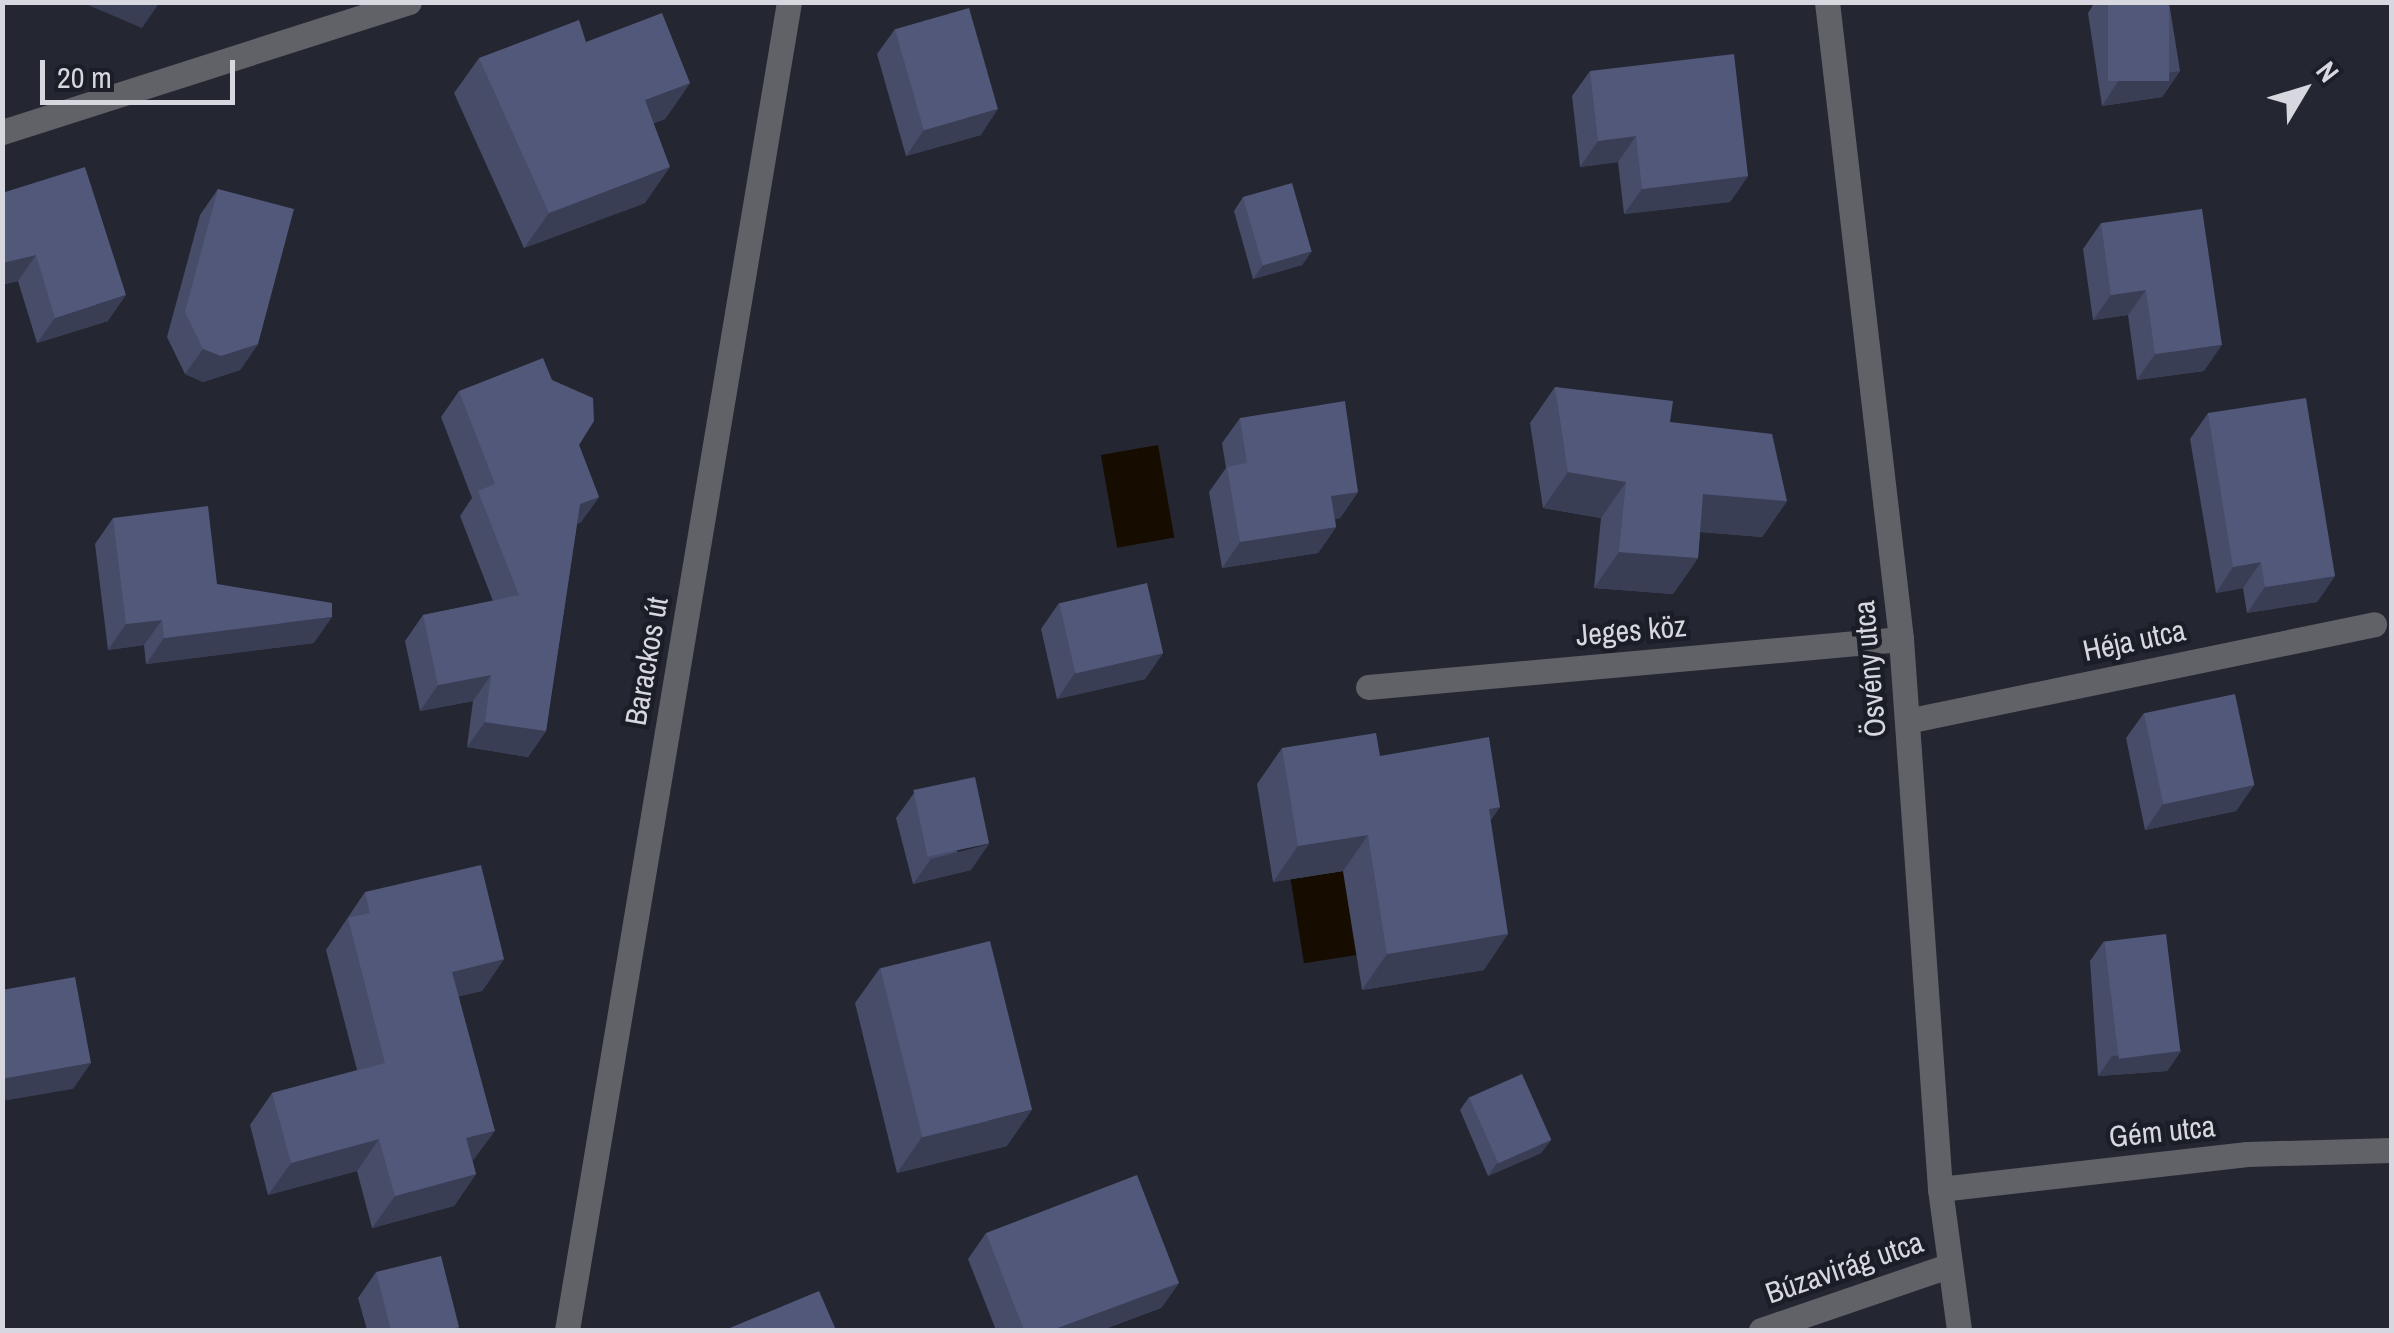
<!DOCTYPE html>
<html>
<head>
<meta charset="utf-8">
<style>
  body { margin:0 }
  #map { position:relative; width:2394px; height:1333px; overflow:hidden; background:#242631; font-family:"Archivo Narrow",sans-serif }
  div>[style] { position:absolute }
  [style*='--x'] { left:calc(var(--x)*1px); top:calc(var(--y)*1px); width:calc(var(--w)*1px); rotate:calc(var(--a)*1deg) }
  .water>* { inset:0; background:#160d00; transform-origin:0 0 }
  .minor>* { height:25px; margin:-12.5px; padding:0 12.5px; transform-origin:12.5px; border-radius:12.5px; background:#616268 }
  .wall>* { inset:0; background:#474c69 }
  .shaded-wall>* { inset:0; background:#393e55 }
  .building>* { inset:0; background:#52587a; transform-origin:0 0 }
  span { translate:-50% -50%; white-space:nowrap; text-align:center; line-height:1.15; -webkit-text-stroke:9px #1b1d27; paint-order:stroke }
  .street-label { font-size:30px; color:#d7d8df }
  .frame { position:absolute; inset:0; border:5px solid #d7d8df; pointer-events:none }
  .north { position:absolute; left:2254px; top:40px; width:100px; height:100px; -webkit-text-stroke:8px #1b1d27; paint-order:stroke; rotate:52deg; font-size:28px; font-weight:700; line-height:40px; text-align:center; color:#d7d8df }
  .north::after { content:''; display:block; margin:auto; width:35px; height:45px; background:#d7d8df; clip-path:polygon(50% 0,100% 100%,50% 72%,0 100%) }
  .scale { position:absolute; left:40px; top:60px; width:195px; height:45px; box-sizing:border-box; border:5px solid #d7d8df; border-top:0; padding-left:12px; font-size:30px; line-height:35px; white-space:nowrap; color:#d7d8df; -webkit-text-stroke:8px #1b1d27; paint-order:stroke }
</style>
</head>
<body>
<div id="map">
  <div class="water">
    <div style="left:1158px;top:445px;width:94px;height:58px;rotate:80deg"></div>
    <div style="left:1343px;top:871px;width:85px;height:53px;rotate:81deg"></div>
  </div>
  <div class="minor">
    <div style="--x:1827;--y:2;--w:641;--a:83.37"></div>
    <div style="--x:1901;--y:639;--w:551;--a:85.94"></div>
    <div style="--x:1940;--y:1189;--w:142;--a:82.3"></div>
    <div style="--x:2;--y:132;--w:427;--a:-17.7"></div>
    <div style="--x:1368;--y:687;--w:535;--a:-5.15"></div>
    <div style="--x:1907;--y:721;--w:477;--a:-11.7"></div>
    <div style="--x:1940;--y:1189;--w:309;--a:-6.5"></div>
    <div style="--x:2247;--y:1154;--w:145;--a:-1.6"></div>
    <div style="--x:567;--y:1330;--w:1346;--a:-80.51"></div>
    <div style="--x:1761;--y:1330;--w:198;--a:-18.9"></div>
  </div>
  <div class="wall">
    <div style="clip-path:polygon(2095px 2px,2169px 2px,2180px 71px,2162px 97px,2102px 106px,2088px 13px)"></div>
    <div style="clip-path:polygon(895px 29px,981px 135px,906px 156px,877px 54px)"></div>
    <div style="clip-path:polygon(586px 42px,690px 83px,665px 119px,654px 123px,645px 203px,524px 248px,454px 93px,479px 58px)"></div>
    <div style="clip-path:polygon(1590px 71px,1748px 176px,1730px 202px,1624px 214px,1618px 162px,1580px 167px,1572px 96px)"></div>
    <div style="clip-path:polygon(218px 189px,258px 344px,240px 370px,203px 382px,185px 374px,167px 337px,200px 215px)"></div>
    <div style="clip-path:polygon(2px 193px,108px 321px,37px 343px,18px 281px,2px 285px)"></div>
    <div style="clip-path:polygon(1243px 197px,1312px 251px,1302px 265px,1253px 279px,1234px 211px)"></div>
    <div style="clip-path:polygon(2101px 223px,2204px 371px,2137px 380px,2128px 315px,2093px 320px,2083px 249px)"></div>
    <div style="clip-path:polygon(1555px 387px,1670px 422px,1787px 501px,1762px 537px,1700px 532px,1698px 558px,1673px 594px,1594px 588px,1601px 518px,1543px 508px,1530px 423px)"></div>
    <div style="clip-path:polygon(459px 391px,579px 445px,599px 497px,581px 522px,577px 524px,546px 731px,528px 757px,467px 747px,473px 701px,420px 711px,405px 641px,423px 615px,493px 601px,460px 516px,472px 498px,441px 417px)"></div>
    <div style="clip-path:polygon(2208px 413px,2335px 576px,2317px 602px,2247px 613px,2243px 588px,2216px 593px,2190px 439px)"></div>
    <div style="clip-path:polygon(1240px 418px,1358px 492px,1340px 518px,1335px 519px,1336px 527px,1318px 553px,1222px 568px,1209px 492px,1226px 468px,1222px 443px)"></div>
    <div style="clip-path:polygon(113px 518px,217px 584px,314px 643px,146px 664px,144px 645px,108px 650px,95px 544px)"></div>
    <div style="clip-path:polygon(1059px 603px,1163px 653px,1145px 679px,1057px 699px,1041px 629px)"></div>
    <div style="clip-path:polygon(2144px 713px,2254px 785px,2236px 811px,2145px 830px,2126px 738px)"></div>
    <div style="clip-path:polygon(1282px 748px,1380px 756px,1500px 807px,1490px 821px,1484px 970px,1362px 990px,1343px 871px,1273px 882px,1257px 784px)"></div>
    <div style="clip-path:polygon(914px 793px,971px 870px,913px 884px,896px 818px)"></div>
    <div style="clip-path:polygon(365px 892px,504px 959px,482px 991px,459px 996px,473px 1162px,476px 1174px,454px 1206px,372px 1228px,357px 1171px,268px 1195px,250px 1125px,272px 1093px,357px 1070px,326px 950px)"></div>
    <div style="clip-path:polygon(2104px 941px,2181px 1051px,2167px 1071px,2098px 1076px,2090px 961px)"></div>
    <div style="clip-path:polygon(880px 968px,1007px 1146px,897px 1173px,855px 1003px)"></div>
    <div style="clip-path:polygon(1469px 1097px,1551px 1140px,1541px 1153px,1488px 1176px,1460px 1110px)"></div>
    <div style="clip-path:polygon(986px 1233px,1179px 1283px,1161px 1308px,1102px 1330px,996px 1330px,968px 1259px)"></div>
    <div style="clip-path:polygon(376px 1272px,459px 1327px,456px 1330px,367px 1330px,358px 1298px)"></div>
  </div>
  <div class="shaded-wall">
    <div style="clip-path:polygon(81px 2px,160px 2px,142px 28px)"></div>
    <div style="clip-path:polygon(2180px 71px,2162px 97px,2102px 106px,2119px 80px)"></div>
    <div style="clip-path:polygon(690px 83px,665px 119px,620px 136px,645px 100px)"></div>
    <div style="clip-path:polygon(998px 109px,981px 135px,906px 156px,924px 130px)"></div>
    <div style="clip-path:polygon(1636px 136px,1618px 162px,1580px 167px,1598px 141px)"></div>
    <div style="clip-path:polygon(670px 167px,645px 203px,524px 248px,549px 213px)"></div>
    <div style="clip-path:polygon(1748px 176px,1730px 202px,1624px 214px,1642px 189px)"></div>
    <div style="clip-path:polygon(1312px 251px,1302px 265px,1253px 279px,1262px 266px)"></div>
    <div style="clip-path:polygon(36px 255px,18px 281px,2px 285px,2px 263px)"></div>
    <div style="clip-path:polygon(2146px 290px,2128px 315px,2093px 320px,2111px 295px)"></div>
    <div style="clip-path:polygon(126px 295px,108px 321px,37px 343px,55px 318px)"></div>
    <div style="clip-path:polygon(258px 344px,240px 370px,203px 382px,185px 374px,203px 349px)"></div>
    <div style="clip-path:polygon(2222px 345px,2204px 371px,2137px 380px,2155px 354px)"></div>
    <div style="clip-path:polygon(1568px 472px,1626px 482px,1601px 518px,1543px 508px)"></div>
    <div style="clip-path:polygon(1358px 492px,1340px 518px,1314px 522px,1331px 496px)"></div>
    <div style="clip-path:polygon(1703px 494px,1787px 501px,1762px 537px,1678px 530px)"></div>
    <div style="clip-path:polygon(599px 497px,581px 522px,562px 530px,580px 504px)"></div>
    <div style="clip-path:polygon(1336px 527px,1318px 553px,1222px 568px,1240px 542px)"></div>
    <div style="clip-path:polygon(1619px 552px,1698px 558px,1673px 594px,1594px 588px)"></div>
    <div style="clip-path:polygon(2261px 562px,2243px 588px,2216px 593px,2233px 567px)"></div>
    <div style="clip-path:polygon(2335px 576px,2317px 602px,2247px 613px,2265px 587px)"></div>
    <div style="clip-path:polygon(332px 617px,314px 643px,146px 664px,164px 638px)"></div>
    <div style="clip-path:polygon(162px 620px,144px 645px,108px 650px,126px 624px)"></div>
    <div style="clip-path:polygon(1163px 653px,1145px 679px,1057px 699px,1075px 673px)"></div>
    <div style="clip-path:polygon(491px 675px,473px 701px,420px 711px,438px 685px)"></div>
    <div style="clip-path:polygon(485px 722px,546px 731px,528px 757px,467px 747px)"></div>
    <div style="clip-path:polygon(2254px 785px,2236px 811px,2145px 830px,2163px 804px)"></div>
    <div style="clip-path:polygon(1500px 807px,1475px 843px,1489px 809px)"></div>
    <div style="clip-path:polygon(1368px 835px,1343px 871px,1273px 882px,1298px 846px)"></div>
    <div style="clip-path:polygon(989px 844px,971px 870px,913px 884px,931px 859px)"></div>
    <div style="clip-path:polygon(1508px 934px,1484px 970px,1362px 990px,1387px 954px)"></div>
    <div style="clip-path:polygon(504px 959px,482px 991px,430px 1003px,452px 972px)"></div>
    <div style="clip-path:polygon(2181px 1051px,2167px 1071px,2098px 1076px,2112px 1056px)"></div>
    <div style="clip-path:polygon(91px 1063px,73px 1089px,2px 1101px,2px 1079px)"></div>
    <div style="clip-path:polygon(1032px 1110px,1007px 1146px,897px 1173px,922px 1137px)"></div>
    <div style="clip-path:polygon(495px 1131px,472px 1162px,466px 1138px)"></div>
    <div style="clip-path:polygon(379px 1139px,357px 1171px,268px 1195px,291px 1163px)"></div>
    <div style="clip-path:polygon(1551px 1140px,1541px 1153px,1488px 1176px,1497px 1163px)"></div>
    <div style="clip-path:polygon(476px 1174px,454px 1206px,372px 1228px,395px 1196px)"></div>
    <div style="clip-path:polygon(1179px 1283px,1161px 1308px,1102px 1330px,1052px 1330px)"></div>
  </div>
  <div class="building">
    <div style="left:2108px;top:2px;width:61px;height:79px"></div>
    <div style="left:969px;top:8px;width:105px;height:77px;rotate:74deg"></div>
    <div style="clip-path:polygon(662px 13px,690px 83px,645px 100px,670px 167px,549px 213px,479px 58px,579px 20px,586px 42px)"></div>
    <div style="clip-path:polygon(1734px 54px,1748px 176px,1642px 189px,1636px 136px,1598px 141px,1590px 71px)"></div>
    <div style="clip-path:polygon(85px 167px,126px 295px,55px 318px,36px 255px,2px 263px,2px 193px)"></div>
    <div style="left:1292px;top:183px;width:71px;height:51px;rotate:74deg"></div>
    <div style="clip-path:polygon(218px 189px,294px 209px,258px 344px,221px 356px,203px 349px,185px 312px)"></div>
    <div style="clip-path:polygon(2202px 209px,2222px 345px,2155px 354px,2146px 290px,2111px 295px,2101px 223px)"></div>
    <div style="clip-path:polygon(543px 358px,552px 380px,593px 398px,594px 421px,579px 445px,599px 497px,580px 504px,546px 731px,485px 722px,491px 675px,438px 685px,423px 615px,519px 595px,478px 491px,495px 484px,459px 391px)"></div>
    <div style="clip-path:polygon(1555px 387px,1673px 401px,1670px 422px,1772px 434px,1787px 501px,1703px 494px,1698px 558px,1619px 552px,1626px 482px,1568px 472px)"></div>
    <div style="clip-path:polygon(2306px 398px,2335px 576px,2265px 587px,2261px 562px,2233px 567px,2208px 413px)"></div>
    <div style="clip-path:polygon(1345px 401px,1358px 492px,1331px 496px,1336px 527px,1240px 542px,1227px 467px,1247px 463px,1240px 418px)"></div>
    <div style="clip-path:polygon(208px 506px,217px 584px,332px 603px,332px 617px,164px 638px,162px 620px,126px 624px,113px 518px)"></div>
    <div style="left:1147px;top:583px;width:72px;height:90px;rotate:77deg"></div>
    <div style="left:2235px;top:694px;width:93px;height:93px;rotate:78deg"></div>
    <div style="clip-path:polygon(1376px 733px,1380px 756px,1489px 737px,1500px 807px,1489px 809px,1508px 934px,1387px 954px,1368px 835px,1298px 846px,1282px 748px)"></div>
    <div style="left:975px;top:777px;width:68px;height:63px;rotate:78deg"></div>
    <div style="clip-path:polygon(481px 865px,504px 959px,452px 972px,495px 1131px,466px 1138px,476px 1174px,395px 1196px,379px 1139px,291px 1163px,272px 1093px,385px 1063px,348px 918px,370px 913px,365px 892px)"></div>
    <div style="left:2166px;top:934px;width:118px;height:62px;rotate:83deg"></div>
    <div style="left:990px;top:941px;width:174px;height:113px;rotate:76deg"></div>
    <div style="clip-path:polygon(75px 977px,91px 1063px,2px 1079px,2px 990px)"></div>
    <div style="left:1522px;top:1074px;width:72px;height:58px;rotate:66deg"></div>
    <div style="clip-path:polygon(1137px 1175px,1179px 1283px,1052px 1330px,1024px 1330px,986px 1233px)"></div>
    <div style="clip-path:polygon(441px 1256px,459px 1327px,443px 1330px,391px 1330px,376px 1272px)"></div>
    <div style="clip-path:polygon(819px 1291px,836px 1330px,725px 1330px)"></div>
  </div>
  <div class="street-label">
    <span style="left:1631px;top:630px;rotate:-5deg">Jeges köz</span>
    <span style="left:2134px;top:640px;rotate:-12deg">Héja utca</span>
    <span style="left:646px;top:661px;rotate:-80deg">Barackos út</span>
    <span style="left:1869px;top:669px;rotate:-95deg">Ösvény utca</span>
    <span style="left:2162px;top:1131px;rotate:-6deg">Gém utca</span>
    <span style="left:1844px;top:1267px;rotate:-19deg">Búzavirág utca</span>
  </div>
  <div class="frame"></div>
  <div class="north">N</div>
  <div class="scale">20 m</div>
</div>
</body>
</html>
